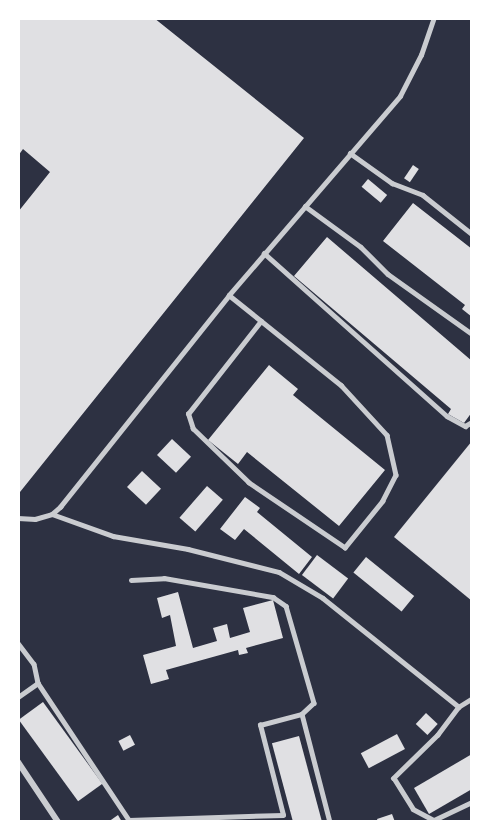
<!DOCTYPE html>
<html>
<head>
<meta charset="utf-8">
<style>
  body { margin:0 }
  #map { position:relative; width:490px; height:840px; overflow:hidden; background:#2d3142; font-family:"Nunito Sans",sans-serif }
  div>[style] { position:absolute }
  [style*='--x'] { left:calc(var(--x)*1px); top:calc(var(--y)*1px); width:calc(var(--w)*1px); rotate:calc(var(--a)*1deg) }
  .building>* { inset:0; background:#e0e0e3; transform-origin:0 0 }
  .service>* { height:4.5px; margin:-2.25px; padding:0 2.25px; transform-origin:2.25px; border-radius:2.25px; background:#caccd0 }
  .minor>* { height:6px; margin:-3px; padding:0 3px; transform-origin:3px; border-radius:3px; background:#caccd0 }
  span { translate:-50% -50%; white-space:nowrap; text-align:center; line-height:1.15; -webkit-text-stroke:4.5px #fff; paint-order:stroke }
  .frame { position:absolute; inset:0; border:20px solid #fff; pointer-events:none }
</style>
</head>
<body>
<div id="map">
  <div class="building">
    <div style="clip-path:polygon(18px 18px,154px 18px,304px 138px,20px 492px,18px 212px,50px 172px,23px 149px,18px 156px)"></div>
    <div style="left:413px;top:165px;width:7px;height:16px;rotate:34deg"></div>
    <div style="left:368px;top:179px;width:25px;height:10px;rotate:40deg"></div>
    <div style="clip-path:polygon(413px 203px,472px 249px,472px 317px,462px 309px,465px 305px,383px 241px)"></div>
    <div style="clip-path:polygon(327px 237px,472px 361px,472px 412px,464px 423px,448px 414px,451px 409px,294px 276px)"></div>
    <div style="clip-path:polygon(269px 365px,298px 389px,293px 395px,385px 470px,339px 526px,247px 452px,238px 464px,208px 440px)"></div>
    <div style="left:172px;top:439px;width:26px;height:22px;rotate:43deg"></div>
    <div style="clip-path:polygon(472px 441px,472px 601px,394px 537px)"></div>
    <div style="left:142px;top:471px;width:26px;height:22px;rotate:43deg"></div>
    <div style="left:207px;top:486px;width:21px;height:42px;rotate:41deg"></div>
    <div style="clip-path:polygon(245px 497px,260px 508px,257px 512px,312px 557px,299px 574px,244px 529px,235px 540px,220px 529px)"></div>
    <div style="left:317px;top:555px;width:39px;height:25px;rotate:37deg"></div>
    <div style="left:366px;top:557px;width:62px;height:20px;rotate:39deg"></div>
    <div style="clip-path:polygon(178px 592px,193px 648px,217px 641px,213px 628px,227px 624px,230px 638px,250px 632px,243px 608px,273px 600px,283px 638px,246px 648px,248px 653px,239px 655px,238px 650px,166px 670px,169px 679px,151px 684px,143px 655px,176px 646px,170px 615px,162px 618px,157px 598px)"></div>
    <div style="left:43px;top:702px;width:101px;height:30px;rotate:54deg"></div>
    <div style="left:426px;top:713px;width:16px;height:15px;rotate:43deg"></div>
    <div style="left:397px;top:734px;width:17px;height:41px;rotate:62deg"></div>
    <div style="left:130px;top:735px;width:11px;height:13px;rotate:63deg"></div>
    <div style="left:299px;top:736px;width:89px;height:28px;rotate:75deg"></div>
    <div style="clip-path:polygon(472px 754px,472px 789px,429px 814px,414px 788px)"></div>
    <div style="clip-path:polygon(392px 814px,395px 822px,378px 822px,377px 819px)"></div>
    <div style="clip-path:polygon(118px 815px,122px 822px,108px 822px)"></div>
  </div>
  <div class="service">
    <div style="--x:350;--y:153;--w:52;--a:35.5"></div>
    <div style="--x:392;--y:183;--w:33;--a:21"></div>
    <div style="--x:423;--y:195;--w:63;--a:38.5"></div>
    <div style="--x:305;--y:206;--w:69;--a:36.2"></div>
    <div style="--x:361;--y:247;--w:38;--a:45"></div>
    <div style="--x:388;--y:274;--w:103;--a:35.5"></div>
    <div style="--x:264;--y:253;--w:245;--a:41.7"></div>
    <div style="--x:447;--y:416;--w:21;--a:29"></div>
    <div style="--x:465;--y:426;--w:8;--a:-30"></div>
    <div style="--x:229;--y:295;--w:144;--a:38.8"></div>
    <div style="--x:341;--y:385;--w:68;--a:47.4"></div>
    <div style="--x:387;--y:435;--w:41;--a:77.3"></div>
    <div style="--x:396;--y:475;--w:29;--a:117"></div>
    <div style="--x:383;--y:501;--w:60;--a:129"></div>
    <div style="--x:345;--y:548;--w:116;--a:-145.9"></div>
    <div style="--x:249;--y:483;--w:78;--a:-136"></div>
    <div style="--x:193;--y:429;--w:16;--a:-108"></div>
    <div style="--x:188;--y:414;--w:118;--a:-51.9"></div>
    <div style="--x:52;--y:514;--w:65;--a:19.8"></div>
    <div style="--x:113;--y:536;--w:76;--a:9.8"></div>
    <div style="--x:188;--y:549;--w:94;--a:14.2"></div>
    <div style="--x:279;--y:572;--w:51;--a:30.6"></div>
    <div style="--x:323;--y:598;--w:174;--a:38.7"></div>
    <div style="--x:18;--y:518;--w:17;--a:3"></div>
    <div style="--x:35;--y:519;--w:18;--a:-16"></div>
    <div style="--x:52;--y:514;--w:11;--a:-41"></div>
    <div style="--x:60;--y:507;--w:271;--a:-51.4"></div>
    <div style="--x:229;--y:295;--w:262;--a:-49.3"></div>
    <div style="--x:400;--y:96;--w:46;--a:-62.9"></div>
    <div style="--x:421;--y:55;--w:39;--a:-71"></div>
    <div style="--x:131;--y:580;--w:33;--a:-3"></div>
    <div style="--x:164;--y:578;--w:111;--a:9.9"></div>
    <div style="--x:273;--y:597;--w:16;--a:35"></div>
    <div style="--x:286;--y:606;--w:101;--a:73.9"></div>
    <div style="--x:314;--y:703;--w:16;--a:137"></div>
    <div style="--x:18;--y:643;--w:26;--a:53"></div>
    <div style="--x:34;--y:664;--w:19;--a:78"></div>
    <div style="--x:18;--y:697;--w:24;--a:-35"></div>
    <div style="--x:38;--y:683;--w:164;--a:56.4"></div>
    <div style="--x:129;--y:820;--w:154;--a:-1.9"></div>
    <div style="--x:283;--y:815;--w:93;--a:-104.3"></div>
    <div style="--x:260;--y:725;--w:43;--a:-14.7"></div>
    <div style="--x:302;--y:714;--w:112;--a:75.5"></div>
    <div style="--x:472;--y:699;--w:15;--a:148"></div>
    <div style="--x:459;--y:707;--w:35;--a:127"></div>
    <div style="--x:438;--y:735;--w:62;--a:135.7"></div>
    <div style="--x:394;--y:778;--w:36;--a:58"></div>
    <div style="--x:413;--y:809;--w:24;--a:28"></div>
    <div style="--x:434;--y:820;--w:42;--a:-25.3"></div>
  </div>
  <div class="minor">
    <div style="--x:18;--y:762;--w:72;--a:56.3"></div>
  </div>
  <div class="frame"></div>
</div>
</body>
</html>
